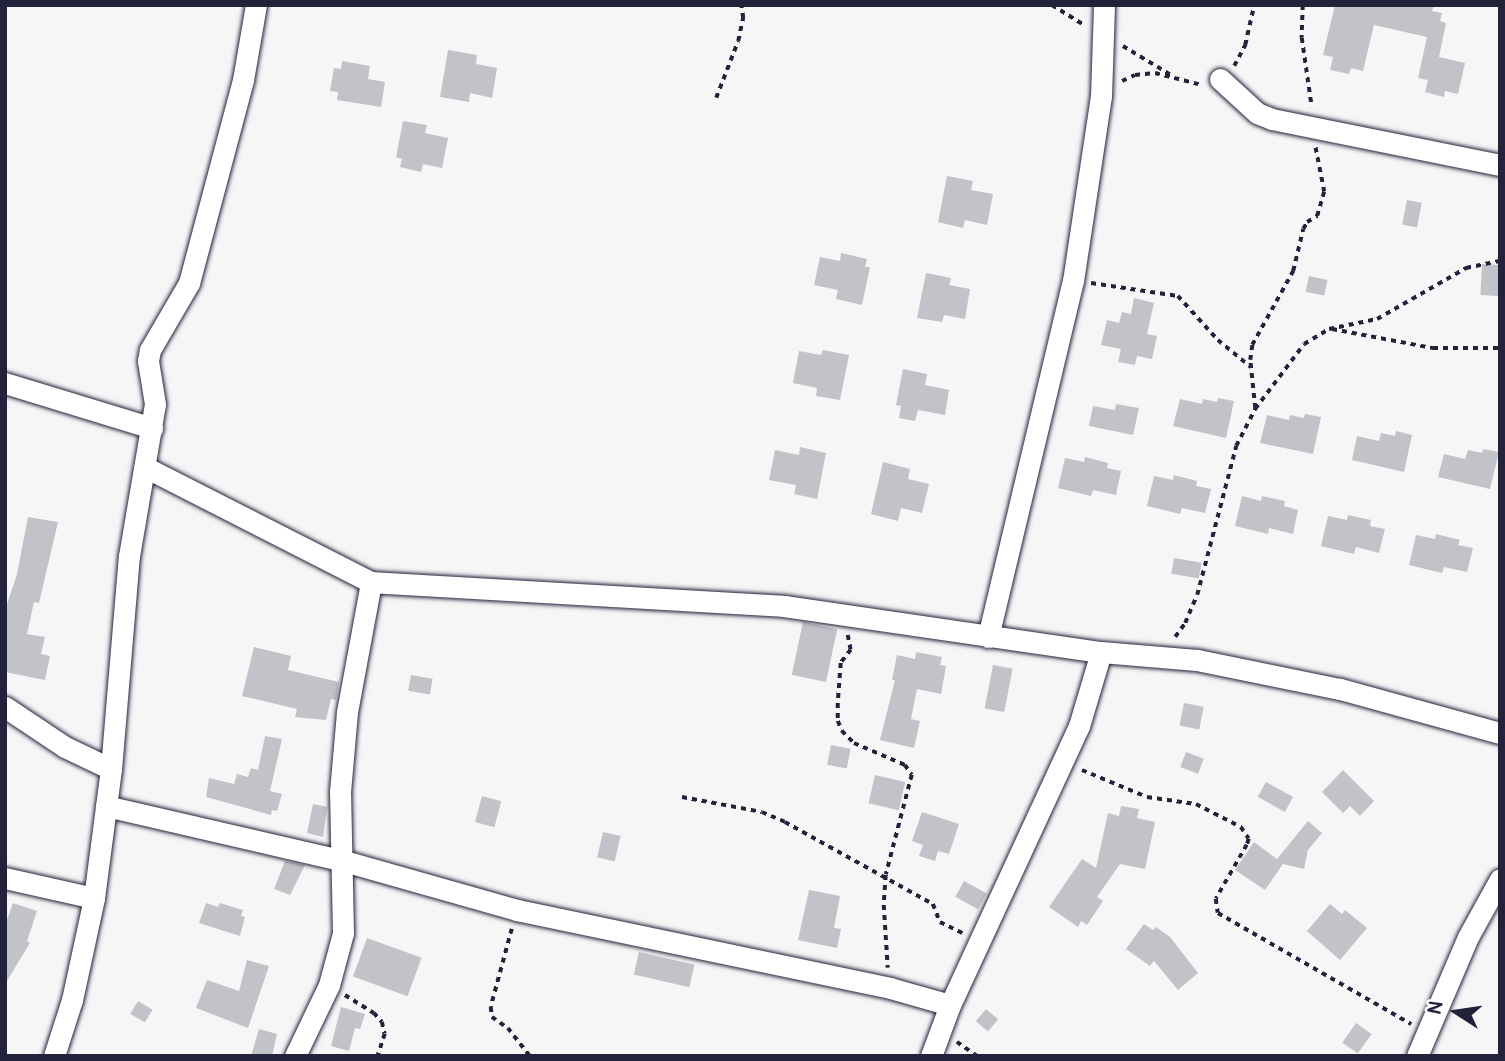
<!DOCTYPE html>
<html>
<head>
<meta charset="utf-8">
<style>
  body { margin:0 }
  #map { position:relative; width:1505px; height:1061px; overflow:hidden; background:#f6f6f7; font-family:Pangolin,sans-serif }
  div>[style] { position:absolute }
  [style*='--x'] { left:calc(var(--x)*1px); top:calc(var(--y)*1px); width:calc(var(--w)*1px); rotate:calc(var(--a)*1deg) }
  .building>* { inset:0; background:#c2c2c9; transform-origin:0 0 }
  .path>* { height:3.5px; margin-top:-1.75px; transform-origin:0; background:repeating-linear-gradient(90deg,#22223b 0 5px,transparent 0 10px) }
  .roads { filter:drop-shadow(0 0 2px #22223b) drop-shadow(0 0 2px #22223b) }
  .minor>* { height:21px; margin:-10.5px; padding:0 10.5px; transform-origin:10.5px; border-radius:10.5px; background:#fff }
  span { translate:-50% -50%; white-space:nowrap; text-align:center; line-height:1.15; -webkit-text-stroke:6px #fff; paint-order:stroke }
  .frame { position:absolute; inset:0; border:7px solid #22223b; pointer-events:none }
  .north { position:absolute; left:1421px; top:977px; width:70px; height:70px; -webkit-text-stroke:5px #fff; paint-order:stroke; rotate:282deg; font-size:19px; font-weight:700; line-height:28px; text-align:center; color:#22223b }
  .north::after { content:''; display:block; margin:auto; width:24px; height:32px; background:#22223b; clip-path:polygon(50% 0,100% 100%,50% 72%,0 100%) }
</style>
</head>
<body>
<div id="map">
  <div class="building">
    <div style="clip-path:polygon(1335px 5px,1434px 5px,1432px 11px,1442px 13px,1440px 21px,1446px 23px,1439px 57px,1465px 63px,1458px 94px,1445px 91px,1444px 97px,1425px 92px,1428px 80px,1418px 78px,1427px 37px,1374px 25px,1363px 71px,1351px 68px,1349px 74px,1330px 70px,1333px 57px,1323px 55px)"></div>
    <div style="clip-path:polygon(448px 50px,477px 55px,476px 64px,497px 68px,492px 98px,470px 93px,469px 102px,440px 97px)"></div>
    <div style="clip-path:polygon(342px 61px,370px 66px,368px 79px,385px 82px,381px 107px,337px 100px,338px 92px,330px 91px,334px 68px,341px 69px)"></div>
    <div style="clip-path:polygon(403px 121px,427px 125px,425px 133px,448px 138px,442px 168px,423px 164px,421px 172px,400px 167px,402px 159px,396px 157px)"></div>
    <div style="clip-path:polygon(947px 176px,973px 181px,971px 190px,993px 194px,987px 225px,965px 220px,963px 228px,938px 222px)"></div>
    <div style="left:1407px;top:200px;width:15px;height:25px;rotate:11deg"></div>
    <div style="clip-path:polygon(841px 253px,867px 259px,865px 267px,870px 267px,862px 305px,836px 299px,838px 290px,814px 285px,820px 257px,840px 261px)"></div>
    <div style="left:1482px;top:264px;width:18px;height:31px;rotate:3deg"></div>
    <div style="clip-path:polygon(926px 273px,951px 278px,949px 285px,970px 289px,965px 319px,944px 315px,942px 322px,917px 318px)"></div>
    <div style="left:1309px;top:276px;width:19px;height:16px;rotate:12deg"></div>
    <div style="clip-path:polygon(1134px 298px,1154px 303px,1147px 334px,1157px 336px,1152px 359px,1137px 356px,1135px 365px,1118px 362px,1121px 349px,1101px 345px,1107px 320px,1119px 323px,1122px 312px,1131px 314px)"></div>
    <div style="clip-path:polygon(823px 350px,849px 355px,840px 400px,816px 396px,817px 388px,793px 383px,799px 351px,821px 355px)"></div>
    <div style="clip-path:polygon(903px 369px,927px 374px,925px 385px,949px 390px,945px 415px,918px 410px,915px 421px,899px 418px,901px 406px,896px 405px)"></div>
    <div style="clip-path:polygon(1218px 398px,1234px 401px,1226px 438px,1173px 426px,1180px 399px,1202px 404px,1203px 399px,1217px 402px)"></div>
    <div style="clip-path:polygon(1116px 404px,1139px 408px,1133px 435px,1089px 426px,1093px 406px,1115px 410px)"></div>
    <div style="clip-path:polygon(1305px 414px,1321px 417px,1313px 454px,1260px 443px,1267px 415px,1289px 420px,1290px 415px,1304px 418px)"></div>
    <div style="clip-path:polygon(1396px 431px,1412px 435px,1404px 472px,1352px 460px,1357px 436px,1379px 441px,1381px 433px,1395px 436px)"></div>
    <div style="clip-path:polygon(800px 447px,826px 453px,817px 499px,794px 494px,796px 485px,769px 480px,775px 450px,799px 455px)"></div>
    <div style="clip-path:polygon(1483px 449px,1499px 452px,1490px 489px,1438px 477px,1444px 454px,1465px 459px,1468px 450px,1482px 453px)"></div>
    <div style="clip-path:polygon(1085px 457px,1108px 463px,1107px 468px,1121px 471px,1116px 495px,1093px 490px,1091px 496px,1058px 488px,1065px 458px,1084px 462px)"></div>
    <div style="clip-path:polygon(883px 462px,910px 469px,908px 479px,929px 484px,922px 513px,901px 508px,898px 521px,871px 514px)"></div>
    <div style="clip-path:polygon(1174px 475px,1197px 481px,1196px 486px,1211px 489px,1205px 513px,1182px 508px,1180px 514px,1147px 506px,1154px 476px,1173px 480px)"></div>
    <div style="clip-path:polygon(1242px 496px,1261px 501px,1262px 496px,1285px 501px,1284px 506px,1298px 510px,1293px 534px,1269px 528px,1268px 534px,1235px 526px)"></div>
    <div style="clip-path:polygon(1348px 515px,1371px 520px,1370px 526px,1385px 529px,1379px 553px,1356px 547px,1354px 554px,1321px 546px,1328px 516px,1347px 520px)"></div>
    <div style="clip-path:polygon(28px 517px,58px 522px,39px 603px,34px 602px,27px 634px,45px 637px,41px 654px,50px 656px,45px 680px,5px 672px,5px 610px,17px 574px)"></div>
    <div style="clip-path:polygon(1436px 534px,1460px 540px,1458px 545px,1473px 548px,1467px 572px,1444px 567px,1442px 573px,1409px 565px,1416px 535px,1435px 539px)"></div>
    <div style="left:1174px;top:558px;width:28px;height:16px;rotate:10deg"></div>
    <div style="left:803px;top:622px;width:35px;height:54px;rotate:12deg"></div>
    <div style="clip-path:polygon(254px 647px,291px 656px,288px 670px,339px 682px,336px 700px,331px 699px,326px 720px,295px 717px,297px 709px,242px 696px)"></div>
    <div style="clip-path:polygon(916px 652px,942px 657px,940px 665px,946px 666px,941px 694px,917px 689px,911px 719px,920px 721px,914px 748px,880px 740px,895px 680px,892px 680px,897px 655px,915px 659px)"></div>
    <div style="left:993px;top:665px;width:20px;height:44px;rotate:11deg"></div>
    <div style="left:411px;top:675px;width:22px;height:16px;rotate:10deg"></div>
    <div style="left:1184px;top:703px;width:20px;height:23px;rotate:11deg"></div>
    <div style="clip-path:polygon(265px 736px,282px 739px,270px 791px,282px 794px,277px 811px,272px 810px,271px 815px,206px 797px,209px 778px,234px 784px,237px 774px,248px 777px,251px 768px,258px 770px)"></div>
    <div style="left:831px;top:745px;width:20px;height:20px;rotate:11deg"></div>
    <div style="left:1186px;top:752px;width:19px;height:16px;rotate:21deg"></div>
    <div style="clip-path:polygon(1343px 770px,1374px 801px,1360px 816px,1350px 806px,1343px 813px,1322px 792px)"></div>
    <div style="left:875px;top:775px;width:31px;height:29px;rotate:13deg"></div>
    <div style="left:1266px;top:782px;width:31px;height:17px;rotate:29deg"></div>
    <div style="left:482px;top:796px;width:20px;height:27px;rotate:15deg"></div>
    <div style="clip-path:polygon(313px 804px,327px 807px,323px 837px,307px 833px)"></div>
    <div style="clip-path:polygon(1121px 806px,1139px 809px,1137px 818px,1155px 822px,1145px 869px,1120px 864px,1097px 897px,1103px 901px,1087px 925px,1081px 921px,1078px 927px,1049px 907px,1082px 859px,1096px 868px,1108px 813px,1119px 816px)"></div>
    <div style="clip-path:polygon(922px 812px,959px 824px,949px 854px,938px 851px,935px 861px,919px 856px,923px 845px,912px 841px)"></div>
    <div style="clip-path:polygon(1308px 821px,1322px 833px,1308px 850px,1304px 869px,1283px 864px,1265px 890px,1235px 870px,1254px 842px,1277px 859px)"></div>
    <div style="left:603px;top:832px;width:18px;height:26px;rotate:13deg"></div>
    <div style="clip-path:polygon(285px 861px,305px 865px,290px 895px,274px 889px)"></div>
    <div style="left:964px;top:881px;width:26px;height:18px;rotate:29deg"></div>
    <div style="clip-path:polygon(809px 890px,840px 896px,834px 928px,841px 929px,837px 948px,798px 940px)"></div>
    <div style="clip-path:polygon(13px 903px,37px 911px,27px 941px,30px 943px,5px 984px,5px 925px)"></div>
    <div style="clip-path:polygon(206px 903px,218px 907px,220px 903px,243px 910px,241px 916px,245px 917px,240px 936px,199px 923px)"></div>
    <div style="clip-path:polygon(1330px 904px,1342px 914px,1345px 910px,1367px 928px,1340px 960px,1307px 931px)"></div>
    <div style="clip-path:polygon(1144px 924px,1153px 930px,1156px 927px,1170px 937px,1198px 973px,1178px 990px,1154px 961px,1150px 966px,1126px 949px)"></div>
    <div style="left:367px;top:938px;width:58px;height:41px;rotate:20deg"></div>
    <div style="left:639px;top:952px;width:57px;height:23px;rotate:13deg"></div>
    <div style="clip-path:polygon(247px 960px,269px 966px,248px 1028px,196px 1008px,207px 980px,239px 991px)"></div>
    <div style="left:138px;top:1001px;width:17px;height:15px;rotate:31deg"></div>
    <div style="clip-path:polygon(341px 1007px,365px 1014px,360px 1029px,355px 1028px,349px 1051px,331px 1046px)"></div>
    <div style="left:986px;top:1009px;width:16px;height:16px;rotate:40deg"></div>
    <div style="left:1356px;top:1023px;width:19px;height:24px;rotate:35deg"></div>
    <div style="clip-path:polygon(259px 1029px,277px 1034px,272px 1056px,251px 1056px)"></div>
  </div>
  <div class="path">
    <div style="--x:1052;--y:5;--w:36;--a:32"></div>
    <div style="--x:1303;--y:5;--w:33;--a:92"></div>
    <div style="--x:1302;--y:38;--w:70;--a:81.8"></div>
    <div style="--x:1123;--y:46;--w:56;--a:31.1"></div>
    <div style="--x:1234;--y:66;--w:24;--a:-62"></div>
    <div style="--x:1245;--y:45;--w:41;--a:-77.3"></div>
    <div style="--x:1122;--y:81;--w:14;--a:-25"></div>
    <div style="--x:1135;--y:75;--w:20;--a:-6"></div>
    <div style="--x:1155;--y:73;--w:49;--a:14.3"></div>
    <div style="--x:716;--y:98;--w:61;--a:-68.9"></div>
    <div style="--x:738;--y:41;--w:24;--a:-78"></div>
    <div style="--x:743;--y:18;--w:13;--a:-99"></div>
    <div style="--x:1091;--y:283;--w:88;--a:8.5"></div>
    <div style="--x:1178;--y:296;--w:59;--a:47.7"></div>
    <div style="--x:1218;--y:340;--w:43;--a:39.3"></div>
    <div style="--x:1332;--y:329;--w:103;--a:10.7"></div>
    <div style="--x:1433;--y:348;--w:67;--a:0"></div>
    <div style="--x:1255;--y:408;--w:48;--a:-95.9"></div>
    <div style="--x:1250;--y:360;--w:15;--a:-82"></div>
    <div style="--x:1252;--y:345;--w:85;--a:-61"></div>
    <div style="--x:1293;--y:271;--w:43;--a:-76.6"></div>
    <div style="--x:1303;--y:229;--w:8;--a:-60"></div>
    <div style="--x:1307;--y:222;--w:12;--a:-31"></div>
    <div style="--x:1317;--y:216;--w:25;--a:-74"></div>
    <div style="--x:1324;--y:192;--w:47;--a:-101.1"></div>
    <div style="--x:848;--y:635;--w:15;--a:79"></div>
    <div style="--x:851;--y:650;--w:16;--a:128"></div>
    <div style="--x:841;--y:663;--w:40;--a:94.3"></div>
    <div style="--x:838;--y:703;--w:18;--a:90"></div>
    <div style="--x:838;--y:721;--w:11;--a:68"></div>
    <div style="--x:842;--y:731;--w:17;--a:45"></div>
    <div style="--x:854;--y:743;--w:56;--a:23.3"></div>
    <div style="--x:905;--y:765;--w:12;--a:55"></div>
    <div style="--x:912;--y:775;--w:103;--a:104.6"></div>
    <div style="--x:886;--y:875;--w:30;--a:94"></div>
    <div style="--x:884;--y:905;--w:63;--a:86.4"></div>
    <div style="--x:1175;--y:637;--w:17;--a:-54"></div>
    <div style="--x:1185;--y:623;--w:30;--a:-67"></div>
    <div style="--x:1197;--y:595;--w:154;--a:-75.3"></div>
    <div style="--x:1236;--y:446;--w:42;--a:-62.8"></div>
    <div style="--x:1255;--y:409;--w:81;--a:-53"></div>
    <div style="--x:1304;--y:344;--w:29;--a:-31"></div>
    <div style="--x:1329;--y:329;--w:49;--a:-11.8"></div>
    <div style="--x:1377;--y:319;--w:103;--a:-29.8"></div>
    <div style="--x:1466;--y:268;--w:35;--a:-12"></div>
    <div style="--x:1082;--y:770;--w:70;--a:22.6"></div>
    <div style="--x:1147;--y:797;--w:49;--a:8.1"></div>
    <div style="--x:1196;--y:804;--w:51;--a:27.1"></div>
    <div style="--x:1241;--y:827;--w:14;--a:56"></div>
    <div style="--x:1249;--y:839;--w:6;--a:108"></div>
    <div style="--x:1247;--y:845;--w:62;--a:119.9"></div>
    <div style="--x:1216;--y:899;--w:14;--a:82"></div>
    <div style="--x:1218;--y:913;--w:223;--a:29.9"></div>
    <div style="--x:682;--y:797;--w:81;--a:10.6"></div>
    <div style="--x:762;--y:812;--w:25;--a:23"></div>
    <div style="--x:785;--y:822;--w:169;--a:29"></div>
    <div style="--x:933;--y:904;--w:19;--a:69"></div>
    <div style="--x:940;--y:922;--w:25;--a:26"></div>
    <div style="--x:512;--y:929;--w:81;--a:105.1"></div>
    <div style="--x:491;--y:1007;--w:10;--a:84"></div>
    <div style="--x:492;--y:1017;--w:19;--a:35"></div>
    <div style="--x:508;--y:1028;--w:36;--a:52"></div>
    <div style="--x:345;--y:995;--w:34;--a:32"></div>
    <div style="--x:374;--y:1013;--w:12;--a:48"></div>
    <div style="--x:382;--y:1022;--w:12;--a:76"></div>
    <div style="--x:385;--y:1034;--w:23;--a:108"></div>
    <div style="--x:957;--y:1042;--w:24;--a:35"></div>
  </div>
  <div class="roads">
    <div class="minor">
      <div style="--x:1220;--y:79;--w:50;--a:42.6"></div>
      <div style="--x:1257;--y:113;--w:16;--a:22"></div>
      <div style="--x:1272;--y:119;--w:233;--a:11.4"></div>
      <div style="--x:5;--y:383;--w:154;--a:17"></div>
      <div style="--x:145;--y:467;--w:254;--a:27"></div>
      <div style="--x:371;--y:582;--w:414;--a:3.3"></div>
      <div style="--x:784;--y:606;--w:320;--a:8.3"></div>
      <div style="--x:1101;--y:652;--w:96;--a:4.8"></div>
      <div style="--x:1197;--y:660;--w:146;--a:11.5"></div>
      <div style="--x:1340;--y:689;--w:166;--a:15.4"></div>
      <div style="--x:988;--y:637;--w:366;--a:-76.6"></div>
      <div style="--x:1073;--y:281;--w:187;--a:-81.4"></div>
      <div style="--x:1101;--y:96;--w:91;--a:-88.1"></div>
      <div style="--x:5;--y:707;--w:72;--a:33.7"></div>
      <div style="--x:65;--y:747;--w:51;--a:25.6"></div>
      <div style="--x:106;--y:806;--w:244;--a:13"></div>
      <div style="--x:344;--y:861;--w:180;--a:15.8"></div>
      <div style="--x:517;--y:910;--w:381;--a:11.8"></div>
      <div style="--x:890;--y:988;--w:62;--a:15.8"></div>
      <div style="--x:5;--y:878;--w:91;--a:12.7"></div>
      <div style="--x:54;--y:1056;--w:59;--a:-72.2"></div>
      <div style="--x:72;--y:1000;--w:104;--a:-77.8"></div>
      <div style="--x:94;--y:898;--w:130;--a:-82.5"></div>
      <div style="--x:111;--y:769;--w:214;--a:-85.2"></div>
      <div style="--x:129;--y:556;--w:154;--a:-80.3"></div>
      <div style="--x:155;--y:404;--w:44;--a:-99.2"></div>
      <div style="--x:148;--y:361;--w:11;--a:-80"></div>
      <div style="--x:150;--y:350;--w:78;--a:-59.8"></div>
      <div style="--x:189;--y:283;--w:210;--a:-75.1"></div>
      <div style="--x:243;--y:80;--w:76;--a:-80.2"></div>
      <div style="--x:295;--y:1056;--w:79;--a:-64.4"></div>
      <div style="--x:329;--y:985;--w:54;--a:-74.9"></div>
      <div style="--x:343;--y:933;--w:141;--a:-91.2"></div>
      <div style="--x:340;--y:792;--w:80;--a:-85"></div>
      <div style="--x:347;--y:712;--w:132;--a:-79.5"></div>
      <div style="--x:931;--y:1056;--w:54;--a:-69.6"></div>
      <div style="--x:950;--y:1005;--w:307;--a:-65.2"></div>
      <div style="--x:1079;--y:726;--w:77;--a:-73.4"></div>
      <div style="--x:1417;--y:1056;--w:129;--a:-66.8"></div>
      <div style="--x:1468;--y:937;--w:66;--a:-61.1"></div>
    </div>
  </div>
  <div class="frame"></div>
  <div class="north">N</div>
</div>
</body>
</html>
